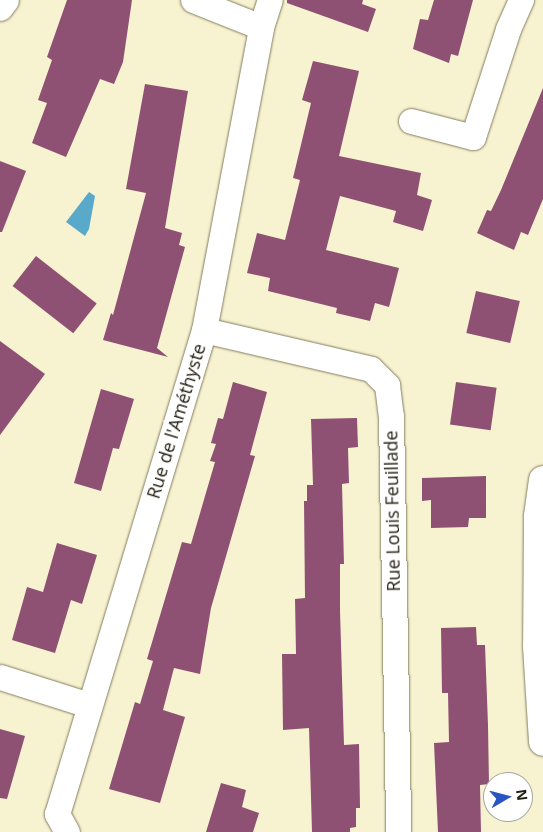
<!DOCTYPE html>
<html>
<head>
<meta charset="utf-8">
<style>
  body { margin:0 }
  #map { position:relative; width:543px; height:832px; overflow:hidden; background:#f7f2d0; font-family:"Open Sans",sans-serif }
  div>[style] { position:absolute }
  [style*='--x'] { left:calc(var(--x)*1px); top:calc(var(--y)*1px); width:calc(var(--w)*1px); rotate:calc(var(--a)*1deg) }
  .water>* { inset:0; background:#59a9cb }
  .building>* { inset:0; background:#8f5173; transform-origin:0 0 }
  .roads { filter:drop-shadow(0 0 1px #837d5f) drop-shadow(0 0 1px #837d5f) }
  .street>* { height:25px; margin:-12.5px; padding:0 12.5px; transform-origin:12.5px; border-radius:12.5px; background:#fff }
  .secondary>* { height:28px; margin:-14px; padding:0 14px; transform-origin:14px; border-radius:14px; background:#fff }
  span { translate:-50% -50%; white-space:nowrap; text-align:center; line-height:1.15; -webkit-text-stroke:5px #fff; paint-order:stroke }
  .street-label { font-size:18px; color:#232014 }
  .north { position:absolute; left:483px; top:772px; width:50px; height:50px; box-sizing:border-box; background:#fff; border:1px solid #a7a6a1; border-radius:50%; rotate:82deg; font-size:14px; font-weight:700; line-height:20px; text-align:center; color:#232014 }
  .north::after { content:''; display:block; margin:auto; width:18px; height:22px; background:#2855c3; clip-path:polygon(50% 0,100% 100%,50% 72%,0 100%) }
</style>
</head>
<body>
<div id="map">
  <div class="water">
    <div style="clip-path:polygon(89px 192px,95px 196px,89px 229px,85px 236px,66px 222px)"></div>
  </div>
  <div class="building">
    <div style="clip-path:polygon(67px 0,132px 0,123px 62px,114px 84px,100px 79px,66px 157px,32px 143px,47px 103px,38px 100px,52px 60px,47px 57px)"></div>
    <div style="clip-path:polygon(287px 0,363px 0,362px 4px,376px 9px,368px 32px,287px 3px)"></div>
    <div style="clip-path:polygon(434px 0,473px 0,458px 56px,451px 54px,449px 63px,413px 49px,420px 19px,428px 20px)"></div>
    <div style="clip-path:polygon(313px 61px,359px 71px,339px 156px,421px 173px,417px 195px,432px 200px,423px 231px,393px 222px,396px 211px,340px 196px,326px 250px,399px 268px,389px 307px,375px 303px,370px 321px,336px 313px,337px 308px,268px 291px,270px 278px,247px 273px,257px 233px,285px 240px,300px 180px,293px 178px,311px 103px,302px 100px)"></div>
    <div style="clip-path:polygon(145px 84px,188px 91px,165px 228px,182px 233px,179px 245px,185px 247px,157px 348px,168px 357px,103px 340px,111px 313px,113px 315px,146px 193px,126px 189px)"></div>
    <div style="clip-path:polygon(543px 88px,543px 199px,528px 235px,521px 232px,514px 250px,477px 233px,487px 210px,491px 211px,501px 190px)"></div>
    <div style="clip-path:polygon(0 161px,26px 171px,2px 232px,0 232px)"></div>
    <div style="left:36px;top:256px;width:77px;height:38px;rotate:38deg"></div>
    <div style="left:476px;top:291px;width:45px;height:43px;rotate:13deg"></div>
    <div style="clip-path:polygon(0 341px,45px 374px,0 435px)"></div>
    <div style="clip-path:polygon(233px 382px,267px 392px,250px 455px,255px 456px,211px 608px,200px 674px,174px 668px,163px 710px,185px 717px,160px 803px,109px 789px,135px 702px,140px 704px,153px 661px,147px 659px,182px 542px,191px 544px,215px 462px,210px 461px,216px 444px,211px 443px,218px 418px,223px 419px)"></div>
    <div style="left:456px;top:382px;width:41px;height:43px;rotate:8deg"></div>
    <div style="clip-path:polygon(101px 389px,134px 399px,119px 449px,113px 448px,101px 491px,74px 483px)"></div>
    <div style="clip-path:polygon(357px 418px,358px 447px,348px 448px,349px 483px,342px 484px,344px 564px,340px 564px,340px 611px,344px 745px,359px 744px,360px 808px,356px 808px,356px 827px,350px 828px,350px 832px,312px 832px,309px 728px,283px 730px,282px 654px,296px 654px,295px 599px,305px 598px,304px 501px,307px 501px,307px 485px,313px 485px,311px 419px)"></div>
    <div style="clip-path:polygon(486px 476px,486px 518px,469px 518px,468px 527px,431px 528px,431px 500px,422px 501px,422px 478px)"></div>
    <div style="clip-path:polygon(57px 543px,97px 555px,82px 604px,71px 600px,55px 653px,12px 640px,27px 587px,43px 592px)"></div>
    <div style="clip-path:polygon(476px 627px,477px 645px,485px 645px,488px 725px,489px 784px,480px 785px,481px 832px,438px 832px,434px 743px,449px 742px,448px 693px,442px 693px,441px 628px)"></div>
    <div style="clip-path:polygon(0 729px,25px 736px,7px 799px,0 798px)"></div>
    <div style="clip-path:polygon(221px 783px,246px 790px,242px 807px,259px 813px,253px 832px,206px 832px)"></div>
  </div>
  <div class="roads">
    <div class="street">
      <div style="--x:193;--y:0;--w:73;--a:21.7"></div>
      <div style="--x:0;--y:8;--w:10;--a:-53"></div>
      <div style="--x:411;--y:121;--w:64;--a:14.5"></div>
      <div style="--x:473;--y:137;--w:114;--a:-72"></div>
      <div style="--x:508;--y:29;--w:32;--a:-66"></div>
      <div style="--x:204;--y:330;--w:171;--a:13.1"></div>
      <div style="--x:371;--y:369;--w:23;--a:45"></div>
      <div style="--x:387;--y:385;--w:31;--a:83"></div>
      <div style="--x:391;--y:416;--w:416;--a:89"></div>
      <div style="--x:0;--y:677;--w:93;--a:17.5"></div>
      <div style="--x:67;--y:832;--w:21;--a:-119"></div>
      <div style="--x:57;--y:814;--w:506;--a:-73.11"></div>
      <div style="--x:204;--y:330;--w:308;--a:-79.3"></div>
      <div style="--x:261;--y:27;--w:28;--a:-72"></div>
    </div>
    <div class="secondary">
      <div style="--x:543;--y:480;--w:37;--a:98"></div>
      <div style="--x:538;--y:517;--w:129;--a:90.4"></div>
      <div style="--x:537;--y:646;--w:96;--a:86.4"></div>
    </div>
  </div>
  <div class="street-label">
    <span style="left:176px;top:421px;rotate:-73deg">Rue de l'Améthyste</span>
    <span style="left:392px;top:511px;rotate:-91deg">Rue Louis Feuillade</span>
  </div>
  <div class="north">N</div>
</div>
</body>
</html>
